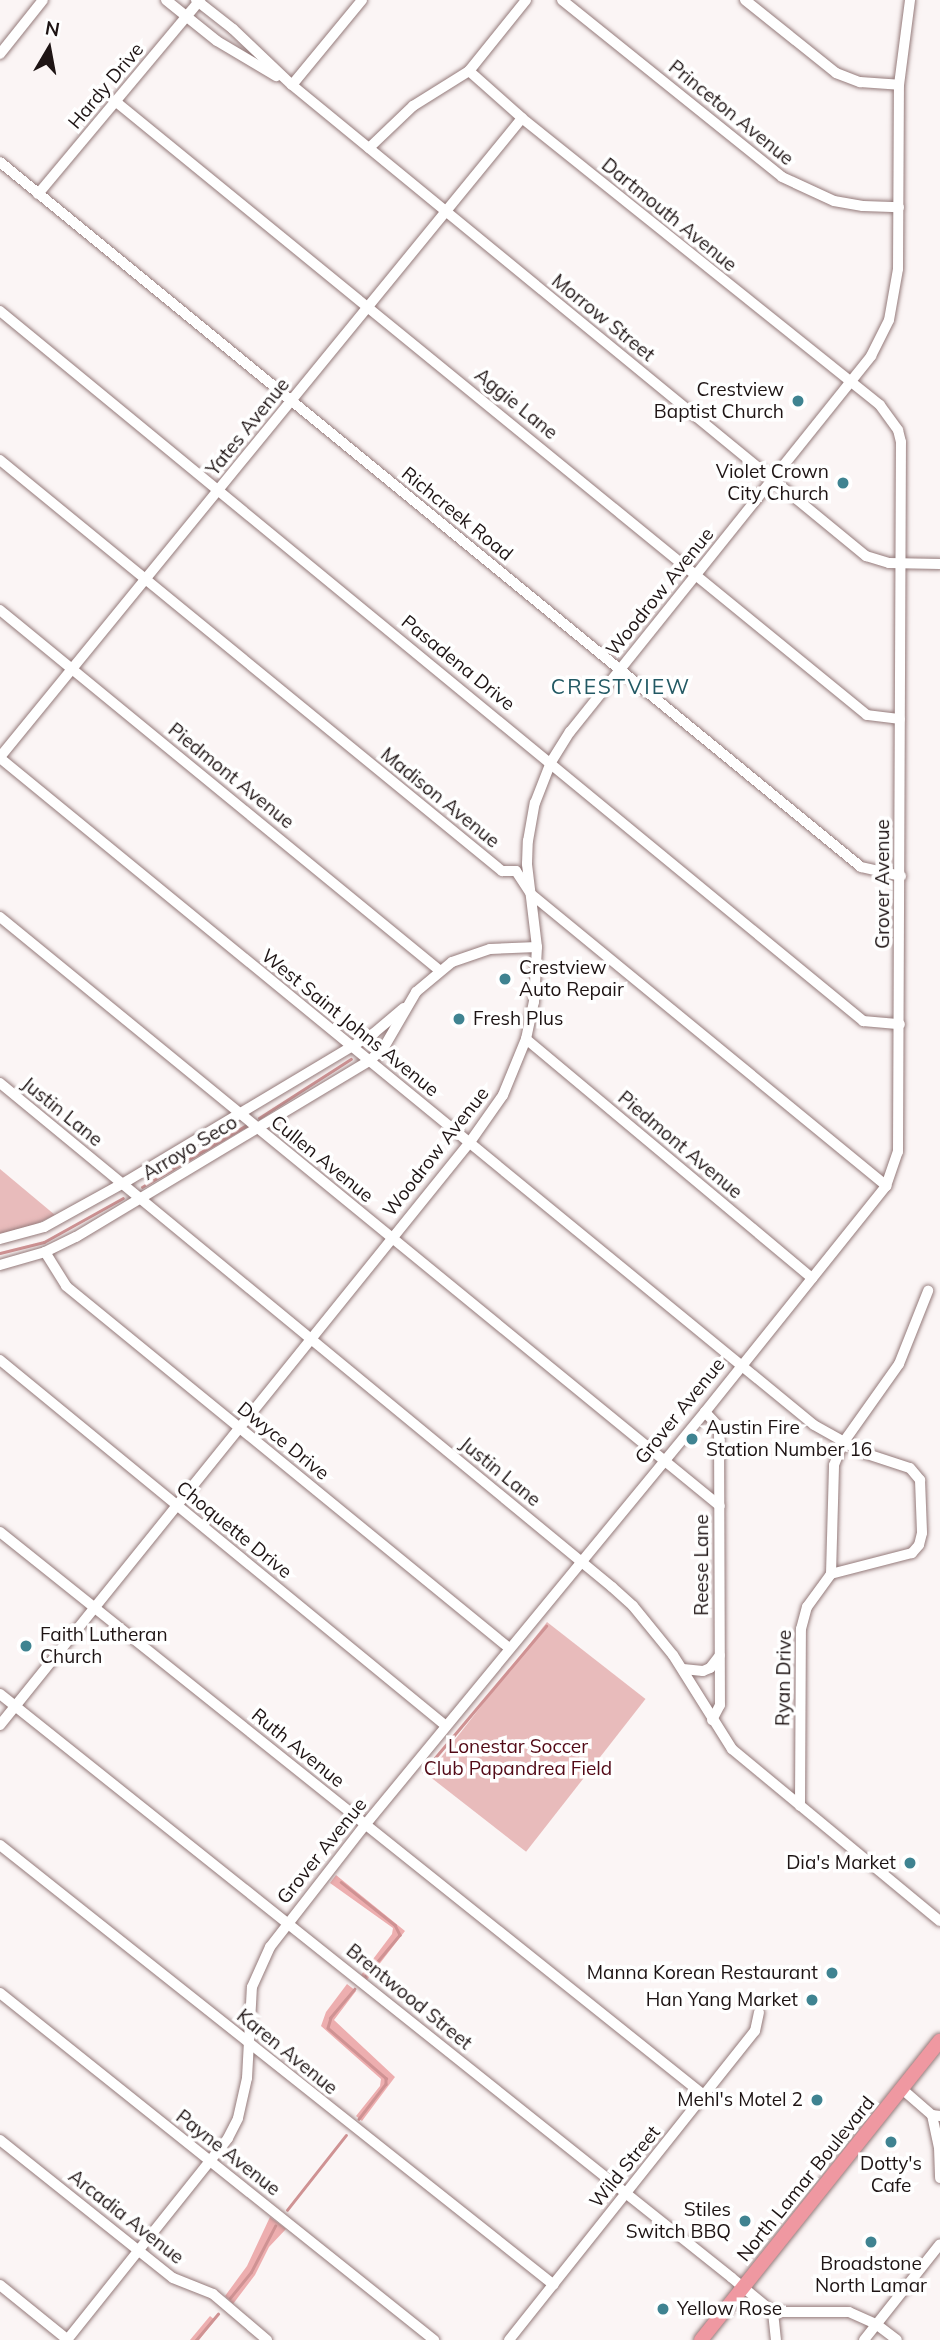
<!DOCTYPE html>
<html>
<head>
<meta charset="utf-8">
<style>
  body { margin:0 }
  #map { position:relative; width:940px; height:2340px; overflow:hidden; background:#fbf5f5; font-family:Mulish,sans-serif }
  div>[style] { position:absolute }
  [style*='--x'] { left:calc(var(--x)*1px); top:calc(var(--y)*1px); width:calc(var(--w)*1px); rotate:calc(var(--a)*1deg) }
  .green>* { inset:0; background:#e8bbbb; transform-origin:0 0 }
  .forest>* { inset:0; background:#edaeaf }
  .stream>* { height:2.5px; margin:-1.25px; padding:0 1.25px; transform-origin:1.25px; border-radius:1.25px; background:#cf9293 }
  .roads { filter:drop-shadow(0 0 2px #947a7a) drop-shadow(0 0 2px #947a7a) }
  .minor>* { height:10px; margin:-5px; padding:0 5px; transform-origin:5px; border-radius:5px; background:#fff }
  .major>* { height:14px; margin:-7px; padding:0 7px; transform-origin:7px; border-radius:7px; background:#ef98a1 }
  .dots>* { width:19px; height:19px; translate:-50% -50%; box-sizing:border-box; border:4px solid #fff; border-radius:50% }
  span { translate:-50% -50%; white-space:nowrap; text-align:center; line-height:1.15; -webkit-text-stroke:7px #fff; paint-order:stroke }
  .street-label { font-size:19px; color:#1e1414 }
  .poi-label { font-size:19px; color:#1e1414 }
  .right { translate:-100% -50%; text-align:right }
  .left { translate:0 -50%; text-align:left }
  .park-label { font-size:19px; color:#520916 }
  .neighbourhood-label { font-size:21px; color:#225964; letter-spacing:2px }
  .north { position:absolute; left:14px; top:14px; width:70px; height:70px; -webkit-text-stroke:5px #fff; paint-order:stroke; rotate:10deg; font-size:19px; font-weight:700; line-height:28px; text-align:center; color:#1e1414 }
  .north::after { content:''; display:block; margin:auto; width:24px; height:32px; background:#1e1414; clip-path:polygon(50% 0,100% 100%,50% 72%,0 100%) }
</style>
</head>
<body>
<div id="map">
  <div class="green">
    <div style="clip-path:polygon(0 1169px,55px 1215px,34px 1225px,0 1234px)"></div>
    <div style="left:547px;top:1622px;width:125px;height:194px;rotate:38deg"></div>
  </div>
  <div class="forest">
    <div style="clip-path:polygon(336px 1875px,405px 1931px,367px 1980px,361px 1975px,392px 1934px,393px 1928px,330px 1883px)"></div>
    <div style="clip-path:polygon(347px 1984px,356px 1991px,334px 2020px,395px 2077px,362px 2121px,356px 2116px,380px 2086px,381px 2079px,321px 2026px,326px 2012px)"></div>
    <div style="clip-path:polygon(270px 2217px,286px 2229px,269px 2247px,255px 2275px,233px 2304px,225px 2296px,247px 2266px)"></div>
    <div style="clip-path:polygon(210px 2316px,215px 2320px,199px 2340px,190px 2340px)"></div>
  </div>
  <div class="stream">
    <div style="--x:259;--y:1118;--w:109;--a:-32.7"></div>
    <div style="--x:142;--y:1187;--w:120;--a:-30.6"></div>
    <div style="--x:0;--y:1253;--w:45;--a:-14"></div>
    <div style="--x:44;--y:1242;--w:90;--a:-29.1"></div>
    <div style="--x:423;--y:1772;--w:191;--a:-49.9"></div>
    <div style="--x:341;--y:1882;--w:69;--a:38.5"></div>
    <div style="--x:395;--y:1925;--w:11;--a:63"></div>
    <div style="--x:400;--y:1935;--w:53;--a:129.7"></div>
    <div style="--x:355;--y:1989;--w:38;--a:130"></div>
    <div style="--x:331;--y:2018;--w:10;--a:107"></div>
    <div style="--x:328;--y:2028;--w:77;--a:40.8"></div>
    <div style="--x:386;--y:2078;--w:6;--a:90"></div>
    <div style="--x:386;--y:2084;--w:44;--a:127.6"></div>
    <div style="--x:287;--y:2210;--w:95;--a:-51.8"></div>
    <div style="--x:230;--y:2298;--w:33;--a:-51"></div>
    <div style="--x:251;--y:2272;--w:52;--a:-62.4"></div>
    <div style="--x:196;--y:2340;--w:34;--a:-50"></div>
  </div>
  <div class="roads">
    <div class="minor">
      <div style="--x:166;--y:0;--w:65;--a:38.8"></div>
      <div style="--x:217;--y:41;--w:69;--a:30.7"></div>
      <div style="--x:196;--y:0;--w:47;--a:38.1"></div>
      <div style="--x:233;--y:29;--w:81;--a:43.5"></div>
      <div style="--x:292;--y:85;--w:743;--a:39.37"></div>
      <div style="--x:866;--y:556;--w:24;--a:17"></div>
      <div style="--x:889;--y:563;--w:51;--a:1.1"></div>
      <div style="--x:562;--y:0;--w:282;--a:38.8"></div>
      <div style="--x:782;--y:177;--w:57;--a:24.8"></div>
      <div style="--x:834;--y:201;--w:29;--a:10"></div>
      <div style="--x:863;--y:206;--w:36;--a:2"></div>
      <div style="--x:745;--y:0;--w:117;--a:38.7"></div>
      <div style="--x:836;--y:73;--w:26;--a:21"></div>
      <div style="--x:860;--y:82;--w:39;--a:4"></div>
      <div style="--x:0;--y:54;--w:69;--a:-51.5"></div>
      <div style="--x:292;--y:85;--w:110;--a:-50.5"></div>
      <div style="--x:115;--y:101;--w:971;--a:39.23"></div>
      <div style="--x:867;--y:715;--w:33;--a:7"></div>
      <div style="--x:369;--y:148;--w:61;--a:-43.7"></div>
      <div style="--x:413;--y:106;--w:66;--a:-32"></div>
      <div style="--x:469;--y:71;--w:91;--a:-51.2"></div>
      <div style="--x:0;--y:162;--w:1113;--a:39.31"></div>
      <div style="--x:861;--y:867;--w:41;--a:12.7"></div>
      <div style="--x:38;--y:194;--w:253;--a:-50.1"></div>
      <div style="--x:0;--y:311;--w:1118;--a:39.44"></div>
      <div style="--x:863;--y:1021;--w:37;--a:5"></div>
      <div style="--x:0;--y:460;--w:649;--a:39.31"></div>
      <div style="--x:502;--y:871;--w:14;--a:0"></div>
      <div style="--x:516;--y:871;--w:27;--a:57"></div>
      <div style="--x:531;--y:894;--w:460;--a:39.4"></div>
      <div style="--x:0;--y:610;--w:568;--a:39.35"></div>
      <div style="--x:0;--y:757;--w:825;--a:-50.75"></div>
      <div style="--x:0;--y:758;--w:1052;--a:39.33"></div>
      <div style="--x:814;--y:1425;--w:57;--a:29.2"></div>
      <div style="--x:864;--y:1453;--w:48;--a:18.1"></div>
      <div style="--x:910;--y:1468;--w:16;--a:50"></div>
      <div style="--x:920;--y:1480;--w:53;--a:87.8"></div>
      <div style="--x:922;--y:1533;--w:12;--a:104"></div>
      <div style="--x:919;--y:1545;--w:11;--a:131"></div>
      <div style="--x:912;--y:1553;--w:84;--a:165.5"></div>
      <div style="--x:0;--y:917;--w:930;--a:39.29"></div>
      <div style="--x:526;--y:1039;--w:373;--a:39.9"></div>
      <div style="--x:0;--y:1083;--w:793;--a:39.47"></div>
      <div style="--x:612;--y:1587;--w:28;--a:42"></div>
      <div style="--x:633;--y:1606;--w:63;--a:50.8"></div>
      <div style="--x:673;--y:1655;--w:111;--a:57.9"></div>
      <div style="--x:732;--y:1749;--w:270;--a:39.6"></div>
      <div style="--x:0;--y:1239;--w:46;--a:-15.3"></div>
      <div style="--x:44;--y:1227;--w:89;--a:-28.9"></div>
      <div style="--x:122;--y:1184;--w:294;--a:-30.9"></div>
      <div style="--x:374;--y:1033;--w:39;--a:-40"></div>
      <div style="--x:45;--y:1252;--w:40;--a:58"></div>
      <div style="--x:66;--y:1286;--w:572;--a:39.25"></div>
      <div style="--x:0;--y:1265;--w:47;--a:-16.1"></div>
      <div style="--x:45;--y:1252;--w:34;--a:-26"></div>
      <div style="--x:76;--y:1237;--w:342;--a:-31"></div>
      <div style="--x:369;--y:1061;--w:18;--a:-41"></div>
      <div style="--x:383;--y:1049;--w:66;--a:-59.9"></div>
      <div style="--x:416;--y:992;--w:47;--a:-39.8"></div>
      <div style="--x:452;--y:962;--w:40;--a:-18.9"></div>
      <div style="--x:490;--y:949;--w:47;--a:-2.4"></div>
      <div style="--x:0;--y:1360;--w:577;--a:39.37"></div>
      <div style="--x:705;--y:1412;--w:21;--a:47"></div>
      <div style="--x:719;--y:1427;--w:278;--a:89.8"></div>
      <div style="--x:720;--y:1705;--w:17;--a:118"></div>
      <div style="--x:0;--y:1532;--w:903;--a:38.66"></div>
      <div style="--x:683;--y:1669;--w:20;--a:6"></div>
      <div style="--x:703;--y:1671;--w:8;--a:-23"></div>
      <div style="--x:710;--y:1668;--w:16;--a:-52"></div>
      <div style="--x:0;--y:1694;--w:936;--a:38.58"></div>
      <div style="--x:732;--y:2278;--w:53;--a:39.7"></div>
      <div style="--x:773;--y:2312;--w:28;--a:84"></div>
      <div style="--x:0;--y:1725;--w:749;--a:-51.13"></div>
      <div style="--x:470;--y:1142;--w:57;--a:-54.9"></div>
      <div style="--x:503;--y:1095;--w:61;--a:-67.7"></div>
      <div style="--x:526;--y:1039;--w:38;--a:-78"></div>
      <div style="--x:534;--y:1002;--w:55;--a:-86.9"></div>
      <div style="--x:537;--y:947;--w:84;--a:-96.9"></div>
      <div style="--x:527;--y:864;--w:23;--a:-88"></div>
      <div style="--x:528;--y:841;--w:39;--a:-80"></div>
      <div style="--x:535;--y:803;--w:44;--a:-68.7"></div>
      <div style="--x:551;--y:762;--w:36;--a:-58"></div>
      <div style="--x:570;--y:732;--w:482;--a:-51.3"></div>
      <div style="--x:871;--y:356;--w:40;--a:-63.4"></div>
      <div style="--x:889;--y:320;--w:52;--a:-80"></div>
      <div style="--x:898;--y:269;--w:184;--a:-89.7"></div>
      <div style="--x:899;--y:85;--w:86;--a:-82.6"></div>
      <div style="--x:800;--y:1806;--w:177;--a:-89.7"></div>
      <div style="--x:801;--y:1629;--w:23;--a:-75"></div>
      <div style="--x:807;--y:1607;--w:41;--a:-54"></div>
      <div style="--x:831;--y:1574;--w:109;--a:-88.4"></div>
      <div style="--x:834;--y:1465;--w:24;--a:-68"></div>
      <div style="--x:843;--y:1443;--w:97;--a:-54.7"></div>
      <div style="--x:899;--y:1364;--w:79;--a:-68.3"></div>
      <div style="--x:0;--y:1845;--w:707;--a:38.46"></div>
      <div style="--x:0;--y:1993;--w:556;--a:38.64"></div>
      <div style="--x:902;--y:2089;--w:40;--a:41"></div>
      <div style="--x:932;--y:2115;--w:8;--a:7"></div>
      <div style="--x:932;--y:2115;--w:33;--a:78"></div>
      <div style="--x:939;--y:2147;--w:31;--a:88"></div>
      <div style="--x:0;--y:2140;--w:221;--a:38.6"></div>
      <div style="--x:173;--y:2278;--w:43;--a:21.8"></div>
      <div style="--x:213;--y:2294;--w:71;--a:40.4"></div>
      <div style="--x:0;--y:2285;--w:87;--a:39"></div>
      <div style="--x:773;--y:2312;--w:76;--a:0"></div>
      <div style="--x:849;--y:2312;--w:30;--a:24"></div>
      <div style="--x:876;--y:2324;--w:26;--a:37"></div>
      <div style="--x:67;--y:2340;--w:258;--a:-51.4"></div>
      <div style="--x:228;--y:2138;--w:22;--a:-63"></div>
      <div style="--x:238;--y:2118;--w:41;--a:-77.3"></div>
      <div style="--x:247;--y:2078;--w:91;--a:-86.9"></div>
      <div style="--x:252;--y:1987;--w:44;--a:-65.8"></div>
      <div style="--x:270;--y:1947;--w:155;--a:-52.1"></div>
      <div style="--x:365;--y:1825;--w:535;--a:-50.54"></div>
      <div style="--x:705;--y:1412;--w:290;--a:-51.3"></div>
      <div style="--x:886;--y:1186;--w:36;--a:-71"></div>
      <div style="--x:898;--y:1152;--w:710;--a:-89.76"></div>
      <div style="--x:901;--y:442;--w:12;--a:-104"></div>
      <div style="--x:898;--y:430;--w:31;--a:-126"></div>
      <div style="--x:880;--y:405;--w:459;--a:-141.3"></div>
      <div style="--x:522;--y:118;--w:71;--a:-138.4"></div>
      <div style="--x:509;--y:2340;--w:395;--a:-51.5"></div>
      <div style="--x:755;--y:2031;--w:19;--a:-78"></div>
      <div style="--x:864;--y:2340;--w:122;--a:-51.6"></div>
    </div>
    <div class="major">
      <div style="--x:701;--y:2340;--w:383;--a:-51.4"></div>
    </div>
  </div>
  <div class="dots">
    <div style="left:798px;top:401px;background:#3f8391"></div>
    <div style="left:843px;top:483px;background:#3f8391"></div>
    <div style="left:505px;top:979px;background:#3f8391"></div>
    <div style="left:459px;top:1019px;background:#3f8391"></div>
    <div style="left:692px;top:1439px;background:#3f8391"></div>
    <div style="left:26px;top:1646px;background:#3f8391"></div>
    <div style="left:910px;top:1863px;background:#3f8391"></div>
    <div style="left:832px;top:1973px;background:#3f8391"></div>
    <div style="left:812px;top:2000px;background:#3f8391"></div>
    <div style="left:817px;top:2100px;background:#3f8391"></div>
    <div style="left:891px;top:2142px;background:#3f8391"></div>
    <div style="left:745px;top:2221px;background:#3f8391"></div>
    <div style="left:871px;top:2242px;background:#3f8391"></div>
    <div style="left:663px;top:2309px;background:#3f8391"></div>
  </div>
  <div class="street-label">
    <span style="left:106px;top:86px;rotate:-50deg">Hardy Drive</span>
    <span style="left:731px;top:113px;rotate:39deg">Princeton Avenue</span>
    <span style="left:669px;top:215px;rotate:39deg">Dartmouth Avenue</span>
    <span style="left:603px;top:318px;rotate:39deg">Morrow Street</span>
    <span style="left:516px;top:404px;rotate:39deg">Aggie Lane</span>
    <span style="left:248px;top:427px;rotate:-51deg">Yates Avenue</span>
    <span style="left:457px;top:514px;rotate:39deg">Richcreek Road</span>
    <span style="left:660px;top:592px;rotate:-51deg">Woodrow Avenue</span>
    <span style="left:458px;top:663px;rotate:39deg">Pasadena Drive</span>
    <span style="left:231px;top:776px;rotate:39deg">Piedmont Avenue</span>
    <span style="left:440px;top:798px;rotate:39deg">Madison Avenue</span>
    <span style="left:883px;top:884px;rotate:-90deg">Grover Avenue</span>
    <span style="left:350px;top:1023px;rotate:39deg">West Saint Johns Avenue</span>
    <span style="left:62px;top:1112px;rotate:39deg">Justin Lane</span>
    <span style="left:680px;top:1145px;rotate:40deg">Piedmont Avenue</span>
    <span style="left:190px;top:1148px;rotate:-31deg">Arroyo Seco</span>
    <span style="left:436px;top:1152px;rotate:-52deg">Woodrow Avenue</span>
    <span style="left:322px;top:1159px;rotate:39deg">Cullen Avenue</span>
    <span style="left:680px;top:1411px;rotate:-51deg">Grover Avenue</span>
    <span style="left:283px;top:1441px;rotate:39deg">Dwyce Drive</span>
    <span style="left:500px;top:1472px;rotate:39deg">Justin Lane</span>
    <span style="left:234px;top:1530px;rotate:39deg">Choquette Drive</span>
    <span style="left:702px;top:1565px;rotate:-90deg">Reese Lane</span>
    <span style="left:784px;top:1678px;rotate:-89deg">Ryan Drive</span>
    <span style="left:298px;top:1748px;rotate:39deg">Ruth Avenue</span>
    <span style="left:322px;top:1851px;rotate:-51deg">Grover Avenue</span>
    <span style="left:409px;top:1997px;rotate:39deg">Brentwood Street</span>
    <span style="left:287px;top:2052px;rotate:39deg">Karen Avenue</span>
    <span style="left:228px;top:2153px;rotate:38deg">Payne Avenue</span>
    <span style="left:625px;top:2167px;rotate:-51deg">Wild Street</span>
    <span style="left:806px;top:2179px;rotate:-51deg">North Lamar Boulevard</span>
    <span style="left:126px;top:2217px;rotate:38deg">Arcadia Avenue</span>
  </div>
  <div class="poi-label">
    <span class="right" style="left:784px;top:401px">Crestview<br>Baptist Church</span>
    <span class="right" style="left:829px;top:483px">Violet Crown<br>City Church</span>
    <span class="left" style="left:519px;top:979px">Crestview<br>Auto Repair</span>
    <span class="left" style="left:473px;top:1019px">Fresh Plus</span>
    <span class="left" style="left:706px;top:1439px">Austin Fire<br>Station Number 16</span>
    <span class="left" style="left:40px;top:1646px">Faith Lutheran<br>Church</span>
    <span class="right" style="left:896px;top:1863px">Dia's Market</span>
    <span class="right" style="left:818px;top:1973px">Manna Korean Restaurant</span>
    <span class="right" style="left:798px;top:2000px">Han Yang Market</span>
    <span class="right" style="left:803px;top:2100px">Mehl's Motel 2</span>
    <span style="left:891px;top:2175px">Dotty's<br>Cafe</span>
    <span class="right" style="left:731px;top:2221px">Stiles<br>Switch BBQ</span>
    <span style="left:871px;top:2275px">Broadstone<br>North Lamar</span>
    <span class="left" style="left:677px;top:2309px">Yellow Rose</span>
  </div>
  <div class="park-label">
    <span style="left:518px;top:1758px">Lonestar Soccer<br>Club Papandrea Field</span>
  </div>
  <div class="neighbourhood-label">
    <span style="left:621px;top:686px">CRESTVIEW</span>
  </div>
  <div class="north">N</div>
</div>
</body>
</html>
